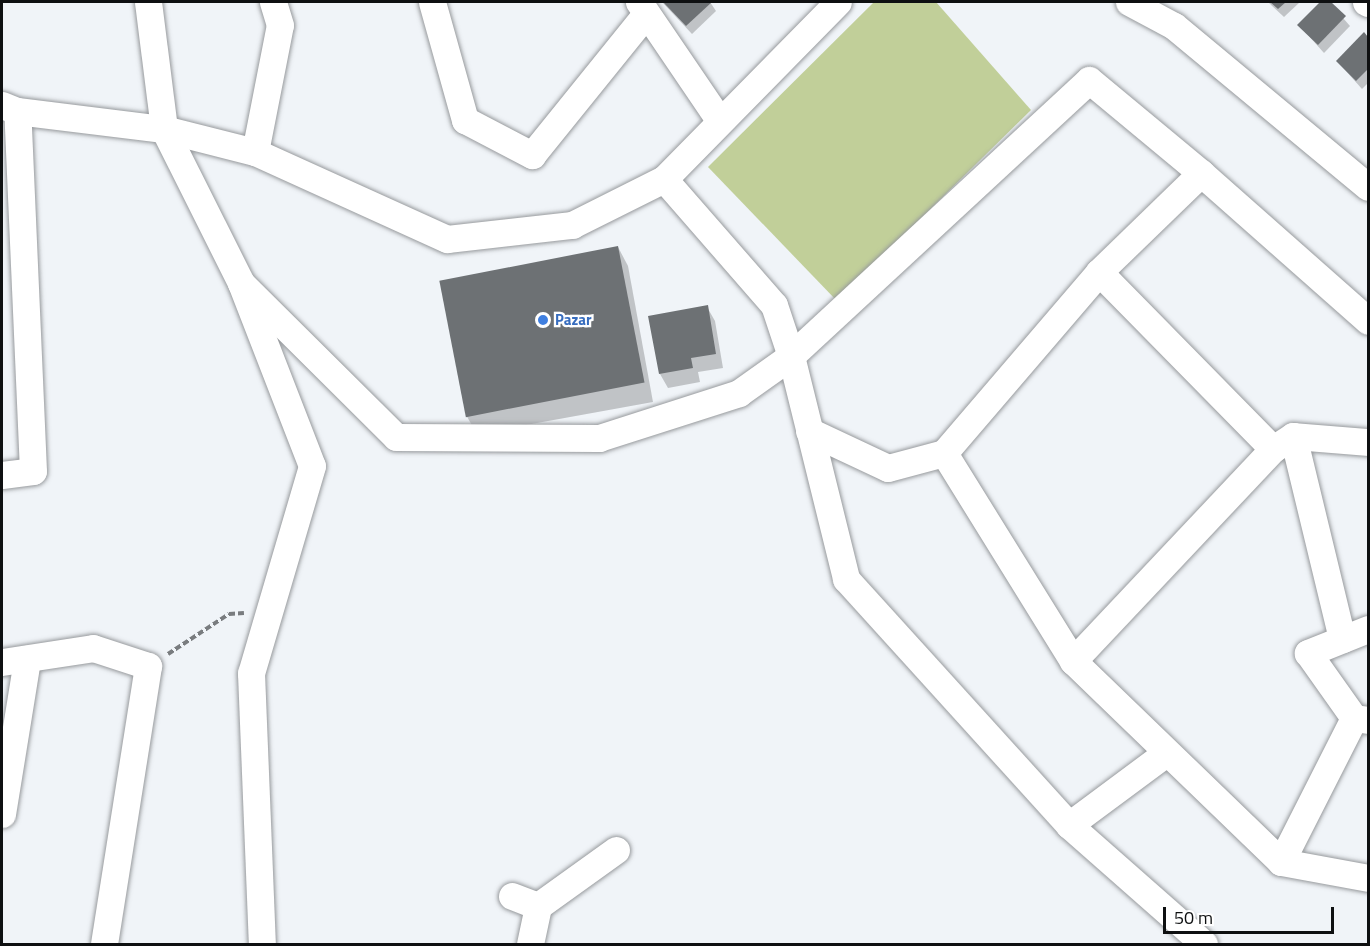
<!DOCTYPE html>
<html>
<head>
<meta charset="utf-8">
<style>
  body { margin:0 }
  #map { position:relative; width:1370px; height:946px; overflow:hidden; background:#f0f4f8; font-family:"Titillium Web",sans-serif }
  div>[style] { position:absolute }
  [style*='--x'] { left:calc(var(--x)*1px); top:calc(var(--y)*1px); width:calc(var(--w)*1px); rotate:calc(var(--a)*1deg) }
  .green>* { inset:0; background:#c1cf99 }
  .shadow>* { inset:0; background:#0003 }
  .building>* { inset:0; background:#6d7174; transform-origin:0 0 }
  .path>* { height:4px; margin-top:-2px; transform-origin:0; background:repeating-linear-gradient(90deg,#797c7f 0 6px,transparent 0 9px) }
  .roads { filter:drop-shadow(0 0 2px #979a9d) drop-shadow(0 0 2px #979a9d) }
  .minor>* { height:27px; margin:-13.5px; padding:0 13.5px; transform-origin:13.5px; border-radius:13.5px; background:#fff }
  .dots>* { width:16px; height:16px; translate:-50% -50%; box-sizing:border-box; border:3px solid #fff; border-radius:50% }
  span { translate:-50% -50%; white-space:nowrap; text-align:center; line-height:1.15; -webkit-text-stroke:4.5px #fff; paint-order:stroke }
  .shop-label { font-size:15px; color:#366cbe; font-weight:700 }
  .left { translate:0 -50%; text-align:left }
  .frame { position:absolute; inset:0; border:3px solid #0e1011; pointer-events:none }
  .scale { position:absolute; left:1163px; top:907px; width:171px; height:27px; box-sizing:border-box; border:3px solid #0e1011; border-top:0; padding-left:8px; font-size:18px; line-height:21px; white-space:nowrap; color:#0e1011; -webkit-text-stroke:4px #fff; paint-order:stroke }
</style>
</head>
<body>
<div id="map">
  <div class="green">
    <div style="clip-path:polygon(874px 2px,936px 2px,1031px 110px,837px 301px,708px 167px)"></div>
  </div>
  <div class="shadow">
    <div style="clip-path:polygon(662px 2px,710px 2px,716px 11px,692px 34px)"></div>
    <div style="clip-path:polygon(1268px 2px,1300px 2px,1284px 17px)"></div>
    <div style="clip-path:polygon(1322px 2px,1329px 2px,1350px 26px,1324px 53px,1299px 25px)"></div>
    <div style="clip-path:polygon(1364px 34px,1368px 39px,1368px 83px,1362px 89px,1337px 61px)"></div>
    <div style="clip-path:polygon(618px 247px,628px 266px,653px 402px,477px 434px,466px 415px)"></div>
    <div style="clip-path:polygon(707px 307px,715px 321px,723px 368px,698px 372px,700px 382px,668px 388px,660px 374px,650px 318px)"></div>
  </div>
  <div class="building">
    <div style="clip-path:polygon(663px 2px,712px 2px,686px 26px)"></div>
    <div style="clip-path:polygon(1270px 2px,1286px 2px,1278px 9px)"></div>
    <div style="clip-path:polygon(1320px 2px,1331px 2px,1346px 16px,1318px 45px,1297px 25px)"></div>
    <div style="clip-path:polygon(1364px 32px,1368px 37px,1368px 69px,1356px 81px,1336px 61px)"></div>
    <div style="left:618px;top:246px;width:139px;height:182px;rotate:79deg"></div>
    <div style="clip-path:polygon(708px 305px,716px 354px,691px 358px,693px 368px,659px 374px,648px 316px)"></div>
  </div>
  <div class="path">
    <div style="--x:168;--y:654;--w:73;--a:-33.3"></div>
    <div style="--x:229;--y:614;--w:15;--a:-4"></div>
  </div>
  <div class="roads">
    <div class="minor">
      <div style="--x:148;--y:2;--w:128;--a:82.8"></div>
      <div style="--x:164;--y:129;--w:172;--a:63.4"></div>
      <div style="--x:241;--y:283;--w:196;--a:68.8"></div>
      <div style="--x:312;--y:466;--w:216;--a:106.4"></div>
      <div style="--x:251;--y:673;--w:271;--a:87.7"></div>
      <div style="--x:432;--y:2;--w:123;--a:74.4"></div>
      <div style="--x:465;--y:120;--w:76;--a:27.6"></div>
      <div style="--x:532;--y:155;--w:180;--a:-51.1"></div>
      <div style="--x:639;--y:2;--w:144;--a:55.8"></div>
      <div style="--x:1129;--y:2;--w:51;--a:28.1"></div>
      <div style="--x:1174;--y:26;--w:252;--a:39.7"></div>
      <div style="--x:1366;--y:2;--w:2;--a:27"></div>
      <div style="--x:2;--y:105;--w:16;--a:22"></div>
      <div style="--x:17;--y:111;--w:148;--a:7"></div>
      <div style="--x:164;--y:129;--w:94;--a:14.2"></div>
      <div style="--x:255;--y:152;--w:211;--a:24.4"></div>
      <div style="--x:447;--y:239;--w:126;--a:-6.4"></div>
      <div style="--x:572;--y:225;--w:103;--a:-26.6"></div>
      <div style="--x:664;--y:179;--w:248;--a:-45.5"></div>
      <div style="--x:255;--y:152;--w:129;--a:-78.9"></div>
      <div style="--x:280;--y:25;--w:24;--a:-107"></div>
      <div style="--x:664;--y:179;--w:167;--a:48.9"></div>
      <div style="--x:774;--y:305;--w:54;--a:71.6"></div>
      <div style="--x:791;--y:356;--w:230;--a:76.1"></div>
      <div style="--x:846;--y:579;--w:332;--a:47.8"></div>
      <div style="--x:1069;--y:825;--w:180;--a:41.4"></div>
      <div style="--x:1099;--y:272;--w:248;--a:45.5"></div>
      <div style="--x:1273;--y:449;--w:24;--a:-33"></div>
      <div style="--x:1293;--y:436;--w:75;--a:4.6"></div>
      <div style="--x:241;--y:283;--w:218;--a:44.8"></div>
      <div style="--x:396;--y:437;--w:203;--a:0.3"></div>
      <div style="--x:599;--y:438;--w:147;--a:-17.8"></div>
      <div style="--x:739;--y:393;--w:64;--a:-35.4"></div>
      <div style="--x:791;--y:356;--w:406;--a:-42.8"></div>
      <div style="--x:1089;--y:80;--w:146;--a:39.7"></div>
      <div style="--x:1201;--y:173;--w:223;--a:41.5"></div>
      <div style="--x:809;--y:431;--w:87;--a:25.1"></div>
      <div style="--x:888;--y:468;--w:58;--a:-15"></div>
      <div style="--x:944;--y:453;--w:245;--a:58.2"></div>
      <div style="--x:1073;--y:661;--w:289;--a:44"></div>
      <div style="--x:1281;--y:862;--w:88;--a:10.4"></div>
      <div style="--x:1293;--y:436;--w:209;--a:76.4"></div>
      <div style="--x:944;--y:453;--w:238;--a:-49.4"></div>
      <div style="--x:1099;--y:272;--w:142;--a:-44.1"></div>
      <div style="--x:2;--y:475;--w:31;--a:-7"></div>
      <div style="--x:33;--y:471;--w:360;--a:-92.5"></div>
      <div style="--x:1368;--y:629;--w:65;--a:158.2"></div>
      <div style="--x:1308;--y:653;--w:80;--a:54.7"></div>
      <div style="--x:1354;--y:718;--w:14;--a:8"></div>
      <div style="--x:1073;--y:661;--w:291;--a:-46.7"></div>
      <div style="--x:2;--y:662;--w:92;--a:-8.7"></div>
      <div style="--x:93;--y:648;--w:58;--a:18.1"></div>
      <div style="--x:148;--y:666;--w:281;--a:99"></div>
      <div style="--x:2;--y:814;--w:157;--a:-80.8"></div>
      <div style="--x:1069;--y:825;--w:121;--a:-36.6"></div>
      <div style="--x:1281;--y:862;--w:161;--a:-63.1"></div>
      <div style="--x:512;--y:896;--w:28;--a:21"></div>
      <div style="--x:530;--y:944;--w:39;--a:-78"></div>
      <div style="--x:538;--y:906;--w:96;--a:-35.7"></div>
    </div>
  </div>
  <div class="dots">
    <div style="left:543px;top:320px;background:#3f7fe0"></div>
  </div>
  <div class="shop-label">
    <span class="left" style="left:555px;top:320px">Pazar</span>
  </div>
  <div class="frame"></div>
  <div class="scale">50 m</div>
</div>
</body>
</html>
